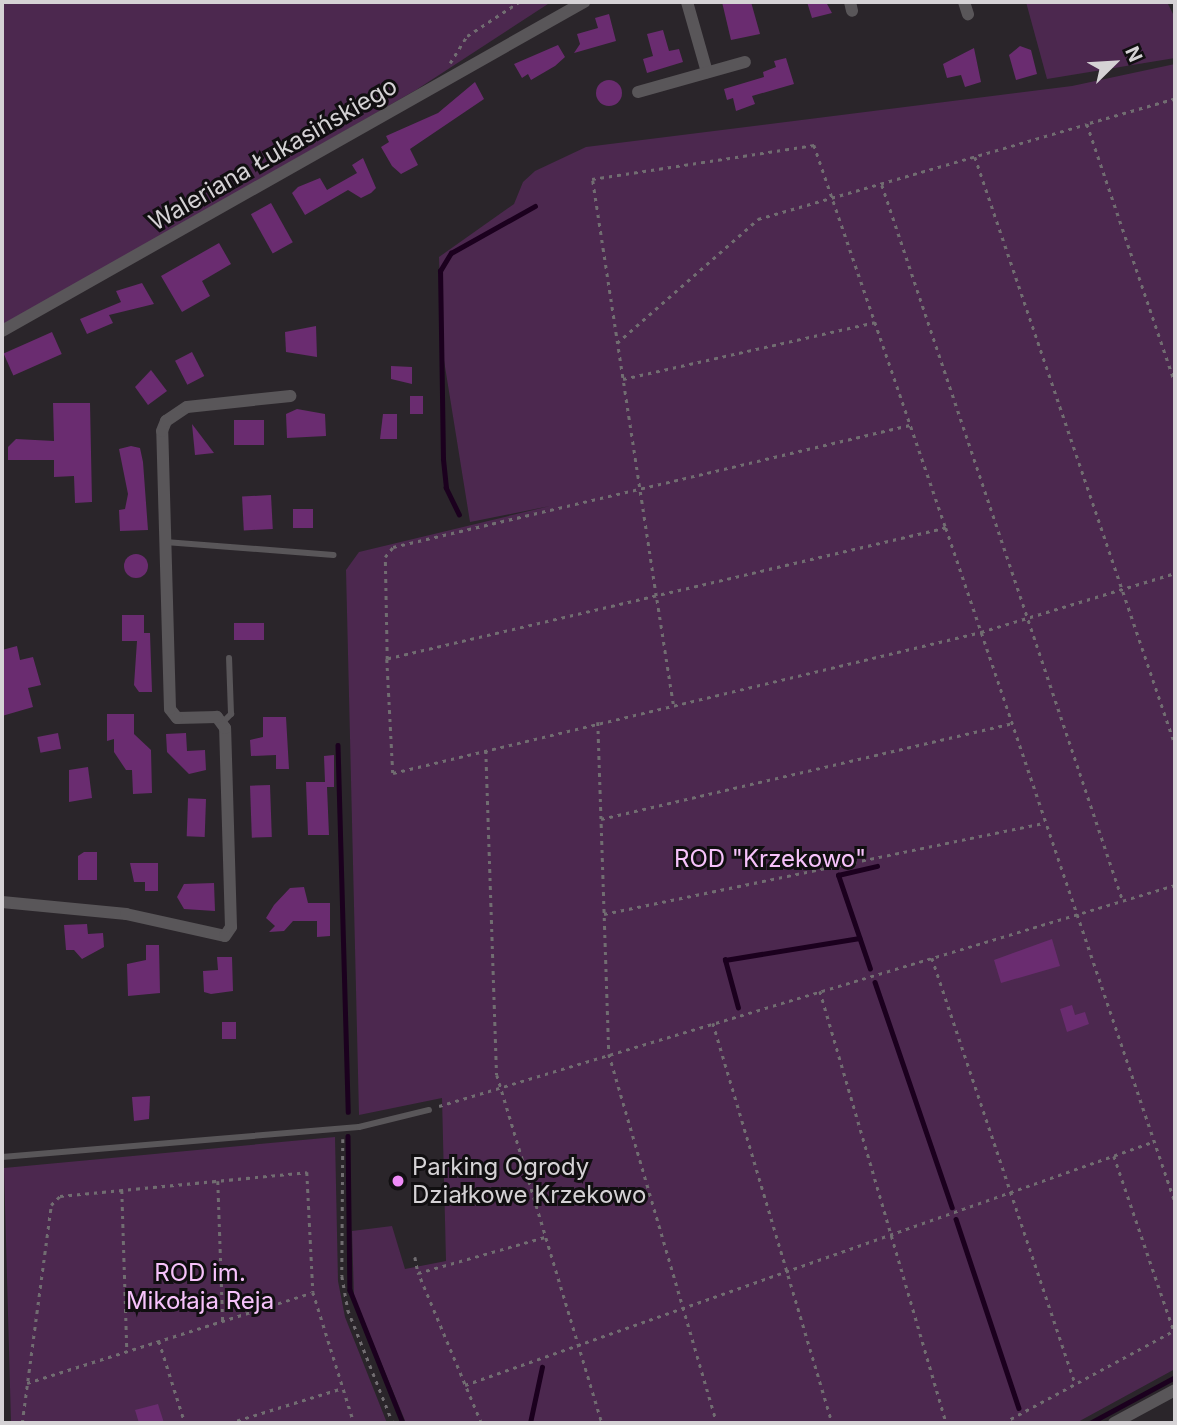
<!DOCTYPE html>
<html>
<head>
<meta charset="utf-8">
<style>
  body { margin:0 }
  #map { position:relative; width:1177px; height:1425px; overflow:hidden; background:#2a252a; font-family:Inter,sans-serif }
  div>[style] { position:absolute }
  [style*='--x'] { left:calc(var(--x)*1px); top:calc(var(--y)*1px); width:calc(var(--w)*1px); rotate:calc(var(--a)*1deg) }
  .green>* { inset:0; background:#4c284f }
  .stream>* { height:4.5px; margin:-2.25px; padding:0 2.25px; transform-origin:2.25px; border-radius:2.25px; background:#1b001e }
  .building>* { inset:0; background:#6a2c70; transform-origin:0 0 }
  .round { border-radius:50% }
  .path>* { height:2.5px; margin-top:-1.25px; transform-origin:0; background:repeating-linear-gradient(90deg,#716d71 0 3.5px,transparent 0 8.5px) }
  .lane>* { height:6px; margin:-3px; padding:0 3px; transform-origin:3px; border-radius:3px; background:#595659 }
  .street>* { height:12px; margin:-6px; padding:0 6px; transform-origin:6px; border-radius:6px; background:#595659 }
  .dots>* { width:19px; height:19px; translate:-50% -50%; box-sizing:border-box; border:4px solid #110f11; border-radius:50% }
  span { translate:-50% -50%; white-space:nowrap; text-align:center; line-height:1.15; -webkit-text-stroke:6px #110f11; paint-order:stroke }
  .street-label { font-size:24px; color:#d5d2d5 }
  .park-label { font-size:24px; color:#f7c2fb }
  .poi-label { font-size:24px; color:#d5d2d5 }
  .left { translate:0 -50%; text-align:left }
  .frame { position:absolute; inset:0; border:4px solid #d5d2d5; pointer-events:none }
  .north { position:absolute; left:1079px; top:28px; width:70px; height:70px; -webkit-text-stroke:5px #110f11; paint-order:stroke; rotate:66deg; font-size:19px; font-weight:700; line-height:28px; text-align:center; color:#d5d2d5 }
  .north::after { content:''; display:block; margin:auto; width:24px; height:32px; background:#d5d2d5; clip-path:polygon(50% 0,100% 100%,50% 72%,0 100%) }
</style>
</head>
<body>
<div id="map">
  <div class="green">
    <div style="clip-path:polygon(2px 2px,551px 2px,416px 90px,2px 327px)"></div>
    <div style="clip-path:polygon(1026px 2px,1167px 2px,1175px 18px,1175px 58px,1047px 79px)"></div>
    <div style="clip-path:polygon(1175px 64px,1175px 1369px,1076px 1423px,406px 1423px,354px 1297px,352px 1231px,392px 1226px,405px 1269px,446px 1261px,442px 1098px,359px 1115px,346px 570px,359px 552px,550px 506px,470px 522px,442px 348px,439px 257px,514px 204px,523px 182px,535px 171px,586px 147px,1072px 86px)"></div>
    <div style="clip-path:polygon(335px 1137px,338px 1281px,345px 1317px,387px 1423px,11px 1423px,4px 1168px)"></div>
  </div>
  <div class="stream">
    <div style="--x:459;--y:515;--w:30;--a:-116"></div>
    <div style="--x:446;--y:488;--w:29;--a:-96"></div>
    <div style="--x:443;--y:459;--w:188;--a:-90.9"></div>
    <div style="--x:440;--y:271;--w:21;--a:-59"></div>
    <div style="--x:451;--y:253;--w:96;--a:-29.2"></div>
    <div style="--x:338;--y:745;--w:367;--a:88.4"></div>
    <div style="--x:870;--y:969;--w:99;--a:-108.8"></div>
    <div style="--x:838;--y:875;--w:40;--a:-13"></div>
    <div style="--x:875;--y:982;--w:238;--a:71.1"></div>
    <div style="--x:738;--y:1008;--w:50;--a:-105.2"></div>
    <div style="--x:725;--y:960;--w:136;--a:-9.3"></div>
    <div style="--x:348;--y:1136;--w:154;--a:89.3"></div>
    <div style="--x:350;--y:1290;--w:143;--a:68.3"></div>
    <div style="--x:956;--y:1219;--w:199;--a:71.6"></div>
    <div style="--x:530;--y:1423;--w:57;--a:-77.9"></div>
    <div style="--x:1090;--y:1423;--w:97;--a:-28.4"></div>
  </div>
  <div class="building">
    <div style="clip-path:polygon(722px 2px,751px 2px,760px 34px,731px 40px)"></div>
    <div style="clip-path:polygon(807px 2px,826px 2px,832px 13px,812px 18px)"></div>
    <div style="clip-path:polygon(609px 14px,616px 41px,574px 53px,580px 44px,577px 34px,598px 28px,595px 18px)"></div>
    <div style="clip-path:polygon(663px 30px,669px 51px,679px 49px,683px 62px,647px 73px,643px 59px,653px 56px,647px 34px)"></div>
    <div style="clip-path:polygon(558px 45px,565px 57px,555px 66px,531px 80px,528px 74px,522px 78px,514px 64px)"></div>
    <div style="clip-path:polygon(1020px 46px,1031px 50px,1037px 74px,1016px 80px,1009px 55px)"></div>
    <div style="clip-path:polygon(974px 48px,981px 82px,965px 87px,961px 75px,947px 78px,943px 64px)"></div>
    <div style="clip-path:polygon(786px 58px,794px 84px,752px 96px,755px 104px,736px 111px,733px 98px,727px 100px,724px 89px,764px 77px,763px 72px,776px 67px,774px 61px)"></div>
    <div class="round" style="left:596px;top:80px;width:26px;height:26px"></div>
    <div style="clip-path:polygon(475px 82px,484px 99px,410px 149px,418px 165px,401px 174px,392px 166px,381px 147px,389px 142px,386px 136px,438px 113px)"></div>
    <div style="clip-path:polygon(363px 158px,376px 188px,371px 193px,361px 198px,348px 190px,305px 215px,292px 193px,298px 187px,320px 178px,327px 190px,357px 173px,352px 165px)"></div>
    <div style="left:271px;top:203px;width:45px;height:23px;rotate:61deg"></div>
    <div style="clip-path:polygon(219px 243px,231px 264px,202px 281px,210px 296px,182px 312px,161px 276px)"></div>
    <div style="clip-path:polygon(142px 283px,154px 304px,109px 315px,113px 323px,87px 334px,80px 319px,121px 302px,116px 291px)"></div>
    <div style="clip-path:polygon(316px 326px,317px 357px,286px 352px,285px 332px)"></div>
    <div style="left:52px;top:332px;width:24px;height:53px;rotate:66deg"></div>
    <div style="left:192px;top:352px;width:27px;height:19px;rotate:63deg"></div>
    <div style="clip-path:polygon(391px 366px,412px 367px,412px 384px,391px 379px)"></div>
    <div style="clip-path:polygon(151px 370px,167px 391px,148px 405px,135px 387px)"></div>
    <div style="left:410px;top:396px;width:13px;height:18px"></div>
    <div style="clip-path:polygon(53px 403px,90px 403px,92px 502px,75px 503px,74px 476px,54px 477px,54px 460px,8px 460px,8px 447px,16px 439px,54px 441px)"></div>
    <div style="clip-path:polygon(297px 409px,325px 414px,326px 436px,287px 438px,286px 414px)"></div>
    <div style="clip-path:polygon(383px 414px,397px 414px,397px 439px,380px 439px)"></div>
    <div style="left:264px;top:420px;width:25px;height:30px;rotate:90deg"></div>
    <div style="clip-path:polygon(192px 424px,214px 453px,195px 455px)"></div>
    <div style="clip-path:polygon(131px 446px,140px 448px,143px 462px,148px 530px,120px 531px,119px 510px,125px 509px,128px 494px,119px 449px)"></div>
    <div style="left:271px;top:495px;width:34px;height:29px;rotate:87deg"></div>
    <div style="left:293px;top:509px;width:20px;height:19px"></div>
    <div class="round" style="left:124px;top:554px;width:24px;height:24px"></div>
    <div style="clip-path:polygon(122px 615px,144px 615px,144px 633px,150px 633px,152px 692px,139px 692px,134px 685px,137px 641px,122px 641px)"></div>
    <div style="left:264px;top:623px;width:17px;height:30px;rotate:90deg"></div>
    <div style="clip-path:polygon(17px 646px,20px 660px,33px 657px,41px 685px,28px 688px,33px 707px,2px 716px,2px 650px)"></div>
    <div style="clip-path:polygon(107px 714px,134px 714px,134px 734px,151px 750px,152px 793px,133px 794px,132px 770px,126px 770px,114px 752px,114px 739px,107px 741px)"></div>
    <div style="clip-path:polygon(263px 717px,286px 717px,289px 769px,276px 769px,276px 755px,251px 756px,250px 740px,263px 737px)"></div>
    <div style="left:58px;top:733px;width:16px;height:21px;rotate:79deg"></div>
    <div style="clip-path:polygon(186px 733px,187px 751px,205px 750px,206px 770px,189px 774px,167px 752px,166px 734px)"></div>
    <div style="clip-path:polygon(334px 755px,334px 787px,327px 787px,329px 835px,308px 835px,306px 782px,325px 782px,324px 756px)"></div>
    <div style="clip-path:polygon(88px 767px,92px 798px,69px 802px,69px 770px)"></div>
    <div style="left:270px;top:785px;width:52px;height:20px;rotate:88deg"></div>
    <div style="left:206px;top:799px;width:38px;height:18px;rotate:92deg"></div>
    <div style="clip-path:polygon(84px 852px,97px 852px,97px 880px,78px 880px,78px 856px)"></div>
    <div style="clip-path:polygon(130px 863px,158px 863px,158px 891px,145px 891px,145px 882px,134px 882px)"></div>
    <div style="clip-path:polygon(214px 883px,215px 911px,184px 909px,177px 897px,184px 884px)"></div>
    <div style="clip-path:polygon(304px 887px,308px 903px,330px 903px,330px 936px,317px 937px,317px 921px,293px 921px,284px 931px,269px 932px,275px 926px,266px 918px,274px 905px,290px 888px)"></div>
    <div style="clip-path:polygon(87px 924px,88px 934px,103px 933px,104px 947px,82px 959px,74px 950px,66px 950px,64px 925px)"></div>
    <div style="clip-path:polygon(1052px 939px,1060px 966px,1001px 983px,994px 960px)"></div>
    <div style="clip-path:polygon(146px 945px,159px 945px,160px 993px,128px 996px,127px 964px,146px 960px)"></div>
    <div style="clip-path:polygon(217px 957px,232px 957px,233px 991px,211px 994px,204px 992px,203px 971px,218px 970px)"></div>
    <div style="clip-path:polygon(1072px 1005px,1075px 1015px,1085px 1012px,1089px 1024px,1067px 1032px,1060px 1009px)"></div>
    <div style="left:236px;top:1022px;width:17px;height:14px;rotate:90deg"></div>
    <div style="clip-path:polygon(150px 1096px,149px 1119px,134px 1121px,132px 1097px)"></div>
    <div style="clip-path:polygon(158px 1404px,164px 1423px,139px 1423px,135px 1410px)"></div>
  </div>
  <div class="path">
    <div style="--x:450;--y:63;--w:32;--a:-58"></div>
    <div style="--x:467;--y:36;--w:62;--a:-33.2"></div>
    <div style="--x:1175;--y:99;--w:91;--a:164.1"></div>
    <div style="--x:1087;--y:124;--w:274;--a:71.2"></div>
    <div style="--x:975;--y:157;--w:620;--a:71.19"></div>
    <div style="--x:882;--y:185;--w:755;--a:71.4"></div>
    <div style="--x:617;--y:343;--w:188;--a:-41.3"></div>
    <div style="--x:758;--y:219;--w:342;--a:-16.1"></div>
    <div style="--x:623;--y:379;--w:258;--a:-12.7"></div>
    <div style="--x:946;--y:528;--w:712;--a:71.23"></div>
    <div style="--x:387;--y:659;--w:102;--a:-91.1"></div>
    <div style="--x:385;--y:557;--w:13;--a:-51"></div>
    <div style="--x:393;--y:547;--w:531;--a:-13.28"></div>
    <div style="--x:673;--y:704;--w:109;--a:-98.9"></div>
    <div style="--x:656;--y:596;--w:422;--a:-98.7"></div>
    <div style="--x:592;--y:179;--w:225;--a:-8.7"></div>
    <div style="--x:814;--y:145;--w:405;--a:71"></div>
    <div style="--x:946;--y:528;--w:298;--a:166.8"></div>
    <div style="--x:656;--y:596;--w:276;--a:166.8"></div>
    <div style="--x:387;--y:659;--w:114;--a:87"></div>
    <div style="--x:393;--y:773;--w:605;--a:-13.48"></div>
    <div style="--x:981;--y:632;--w:203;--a:-16.9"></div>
    <div style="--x:598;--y:722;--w:332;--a:88.1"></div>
    <div style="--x:609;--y:1054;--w:384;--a:73.7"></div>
    <div style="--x:486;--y:750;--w:325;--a:88.1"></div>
    <div style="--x:497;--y:1075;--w:363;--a:73.2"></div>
    <div style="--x:601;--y:819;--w:420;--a:-13.1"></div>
    <div style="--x:604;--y:914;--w:450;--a:-11.7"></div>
    <div style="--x:932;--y:958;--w:449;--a:71.4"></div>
    <div style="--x:820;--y:991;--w:450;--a:73.7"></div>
    <div style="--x:713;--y:1023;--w:417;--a:73.4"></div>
    <div style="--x:439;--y:1106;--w:768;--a:-16.71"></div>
    <div style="--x:343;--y:1139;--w:137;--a:90.4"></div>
    <div style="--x:342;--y:1276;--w:35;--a:80"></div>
    <div style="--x:348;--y:1310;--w:122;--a:68.3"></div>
    <div style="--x:1114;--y:1156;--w:185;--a:71.1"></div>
    <div style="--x:218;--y:1181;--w:140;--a:88"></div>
    <div style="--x:122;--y:1190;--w:161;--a:88.2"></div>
    <div style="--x:415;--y:1257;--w:16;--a:79"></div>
    <div style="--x:159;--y:1341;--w:86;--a:72.4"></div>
    <div style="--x:27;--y:1383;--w:298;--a:-17.6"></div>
    <div style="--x:465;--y:1385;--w:732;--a:-19.47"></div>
    <div style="--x:22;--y:1423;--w:220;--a:-82.4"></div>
    <div style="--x:51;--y:1205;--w:13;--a:-45"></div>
    <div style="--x:60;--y:1196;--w:248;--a:-5.5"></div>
    <div style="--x:307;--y:1172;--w:120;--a:87.1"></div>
    <div style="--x:313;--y:1292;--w:137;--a:72.6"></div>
    <div style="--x:229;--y:1423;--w:119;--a:-17.1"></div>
    <div style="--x:481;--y:1423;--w:163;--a:-112.8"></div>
    <div style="--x:418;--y:1273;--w:132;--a:-15.8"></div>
    <div style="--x:1003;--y:1423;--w:196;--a:-28.4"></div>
  </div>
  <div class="lane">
    <div style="--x:165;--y:542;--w:169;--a:4.4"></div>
    <div style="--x:222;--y:723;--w:13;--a:-45"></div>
    <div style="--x:231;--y:714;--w:56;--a:-92"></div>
    <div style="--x:2;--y:1157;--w:358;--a:-4.8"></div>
    <div style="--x:359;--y:1127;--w:72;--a:-13.7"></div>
  </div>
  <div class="street">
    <div style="--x:687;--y:2;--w:73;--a:74.1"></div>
    <div style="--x:850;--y:2;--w:9;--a:77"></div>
    <div style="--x:964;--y:2;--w:13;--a:72"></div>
    <div style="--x:638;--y:92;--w:111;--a:-15.7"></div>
    <div style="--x:2;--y:331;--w:669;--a:-29.48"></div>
    <div style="--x:2;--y:902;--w:125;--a:5.5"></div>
    <div style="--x:126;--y:914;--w:101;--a:12.5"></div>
    <div style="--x:225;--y:936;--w:11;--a:-56"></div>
    <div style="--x:231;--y:927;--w:199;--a:-91.7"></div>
    <div style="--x:225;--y:728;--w:14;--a:-126"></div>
    <div style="--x:217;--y:717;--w:40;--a:178.6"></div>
    <div style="--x:177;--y:718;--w:11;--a:-128"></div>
    <div style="--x:170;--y:709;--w:278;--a:-91.6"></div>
    <div style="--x:162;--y:431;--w:11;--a:-68"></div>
    <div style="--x:166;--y:421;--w:25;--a:-34"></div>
    <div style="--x:187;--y:407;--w:104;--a:-6.1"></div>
    <div style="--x:1114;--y:1423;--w:69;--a:-28.4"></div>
  </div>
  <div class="dots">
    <div style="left:398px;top:1181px;background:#ef8bf7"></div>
  </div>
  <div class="street-label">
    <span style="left:273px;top:154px;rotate:-30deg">Waleriana Łukasińskiego</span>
  </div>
  <div class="park-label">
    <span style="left:770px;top:859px">ROD "Krzekowo"</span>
    <span style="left:200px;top:1287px">ROD im.<br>Mikołaja Reja</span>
  </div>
  <div class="poi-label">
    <span class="left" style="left:412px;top:1181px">Parking Ogrody<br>Działkowe Krzekowo</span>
  </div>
  <div class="frame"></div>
  <div class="north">N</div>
</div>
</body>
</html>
